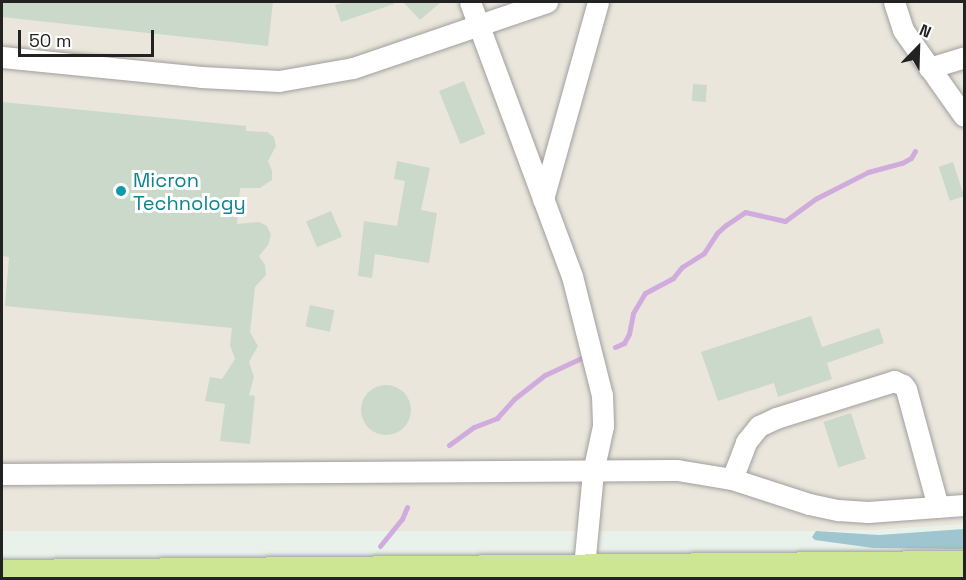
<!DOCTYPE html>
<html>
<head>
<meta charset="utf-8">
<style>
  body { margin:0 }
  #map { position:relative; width:966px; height:580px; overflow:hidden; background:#e9f2ea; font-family:"Space Grotesk",sans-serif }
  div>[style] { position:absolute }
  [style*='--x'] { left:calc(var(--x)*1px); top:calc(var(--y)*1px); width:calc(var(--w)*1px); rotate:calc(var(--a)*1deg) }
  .industrial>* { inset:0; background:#ebe6db }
  .forest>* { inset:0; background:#9fc6d0 }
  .stream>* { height:5px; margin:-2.5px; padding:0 2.5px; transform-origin:2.5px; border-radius:2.5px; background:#d0abde }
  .building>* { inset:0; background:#cad9c9; transform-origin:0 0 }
  .round { border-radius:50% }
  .roads { filter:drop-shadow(0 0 2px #9f9f9f) drop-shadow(0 0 2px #9f9f9f) }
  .minor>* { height:21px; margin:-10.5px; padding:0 10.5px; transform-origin:10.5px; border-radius:10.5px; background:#fff }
  .highway>* { height:32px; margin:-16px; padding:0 16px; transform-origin:16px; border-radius:16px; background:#cde693 }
  .dots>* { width:16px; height:16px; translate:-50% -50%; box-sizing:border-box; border:3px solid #fff; border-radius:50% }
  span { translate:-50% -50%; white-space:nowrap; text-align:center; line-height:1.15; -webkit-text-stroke:6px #fff; paint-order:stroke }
  .culture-label { font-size:20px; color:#0d838f }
  .left { translate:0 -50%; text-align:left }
  .frame { position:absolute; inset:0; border:3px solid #222; pointer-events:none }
  .north { position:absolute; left:888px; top:18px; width:60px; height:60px; -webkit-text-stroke:4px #fff; paint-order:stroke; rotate:23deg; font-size:16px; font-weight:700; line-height:24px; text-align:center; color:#222 }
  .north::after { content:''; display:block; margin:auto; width:21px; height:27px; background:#222; clip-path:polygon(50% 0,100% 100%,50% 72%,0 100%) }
  .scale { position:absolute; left:18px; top:30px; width:136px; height:27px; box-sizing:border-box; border:3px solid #222; border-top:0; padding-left:8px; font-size:18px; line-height:21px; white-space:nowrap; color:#222; -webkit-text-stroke:4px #fff; paint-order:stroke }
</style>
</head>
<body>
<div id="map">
  <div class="industrial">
    <div style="clip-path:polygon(2px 2px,964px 2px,964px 524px,875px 530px,816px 531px,2px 531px)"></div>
  </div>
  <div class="forest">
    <div style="clip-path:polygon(964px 529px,964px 549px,873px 548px,815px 540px,812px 537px,816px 531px,879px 535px)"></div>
  </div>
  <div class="stream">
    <div style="--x:615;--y:347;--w:10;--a:-24"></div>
    <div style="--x:624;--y:343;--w:10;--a:-61"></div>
    <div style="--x:629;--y:334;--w:21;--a:-79"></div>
    <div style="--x:633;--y:313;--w:23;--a:-59"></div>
    <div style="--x:645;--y:293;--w:32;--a:-28"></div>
    <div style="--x:673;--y:278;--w:14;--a:-51"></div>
    <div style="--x:682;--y:267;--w:26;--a:-32"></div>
    <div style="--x:704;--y:253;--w:24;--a:-57"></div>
    <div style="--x:717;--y:233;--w:12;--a:-42"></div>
    <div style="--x:726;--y:225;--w:23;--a:-34"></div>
    <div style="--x:745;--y:212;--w:41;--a:12.7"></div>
    <div style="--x:785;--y:221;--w:39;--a:-36"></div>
    <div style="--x:817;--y:198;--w:57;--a:-27"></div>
    <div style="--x:868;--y:172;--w:35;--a:-15"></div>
    <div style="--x:902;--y:163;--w:10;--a:-29"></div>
    <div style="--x:911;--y:158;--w:8;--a:-60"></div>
    <div style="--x:449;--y:445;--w:31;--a:-36"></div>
    <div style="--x:474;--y:427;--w:25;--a:-21"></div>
    <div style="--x:497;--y:418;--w:25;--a:-48"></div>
    <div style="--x:514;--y:399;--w:39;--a:-38"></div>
    <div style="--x:545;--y:375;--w:40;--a:-25"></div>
    <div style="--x:380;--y:546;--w:35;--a:-51"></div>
    <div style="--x:402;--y:519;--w:13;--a:-67"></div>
  </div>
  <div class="building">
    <div style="clip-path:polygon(2px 2px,273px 2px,268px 46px,2px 17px)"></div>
    <div style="clip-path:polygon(346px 2px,394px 2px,394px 4px,341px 22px,335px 5px)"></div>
    <div style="clip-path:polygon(403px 2px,441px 2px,420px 20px)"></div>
    <div style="left:464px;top:81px;width:57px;height:27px;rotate:68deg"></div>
    <div style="left:693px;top:84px;width:14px;height:17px;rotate:4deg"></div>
    <div style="clip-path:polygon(2px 102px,246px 126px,246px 131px,267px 132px,274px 137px,276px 146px,268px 161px,272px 171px,272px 180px,260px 188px,240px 188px,237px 224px,259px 222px,267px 226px,271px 235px,268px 245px,259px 256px,265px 265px,266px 275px,255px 287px,250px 332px,258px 346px,249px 362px,254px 377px,249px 395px,255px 396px,250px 444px,220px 441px,225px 404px,205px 401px,210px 377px,222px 379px,235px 359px,230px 345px,232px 328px,5px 306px,9px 257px,2px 256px)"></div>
    <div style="clip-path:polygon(397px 161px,430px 168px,421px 210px,437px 213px,429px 263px,375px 254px,372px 278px,358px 276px,364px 221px,397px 226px,405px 181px,394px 179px)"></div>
    <div style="left:953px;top:162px;width:36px;height:15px;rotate:72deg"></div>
    <div style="left:331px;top:211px;width:28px;height:27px;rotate:67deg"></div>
    <div style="left:310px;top:305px;width:25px;height:22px;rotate:12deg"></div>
    <div style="clip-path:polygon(811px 316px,822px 347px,879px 328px,884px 343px,827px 363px,832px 379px,778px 397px,774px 383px,718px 401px,701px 352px)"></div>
    <div class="round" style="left:361px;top:385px;width:50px;height:50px"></div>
    <div style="left:851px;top:413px;width:48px;height:29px;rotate:72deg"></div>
  </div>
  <div class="roads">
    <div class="minor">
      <div style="--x:470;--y:2;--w:292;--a:69.6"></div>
      <div style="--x:572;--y:276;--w:123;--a:75.9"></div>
      <div style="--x:602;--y:395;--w:31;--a:88"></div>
      <div style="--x:603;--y:426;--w:47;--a:102.3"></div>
      <div style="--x:593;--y:472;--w:106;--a:95.4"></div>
      <div style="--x:894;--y:2;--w:29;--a:72"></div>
      <div style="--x:903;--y:30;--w:105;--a:54.7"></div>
      <div style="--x:2;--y:57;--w:200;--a:5.7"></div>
      <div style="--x:201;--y:77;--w:78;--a:2.9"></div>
      <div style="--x:279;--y:81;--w:75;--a:-10"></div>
      <div style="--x:353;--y:68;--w:205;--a:-18.8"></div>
      <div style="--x:929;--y:68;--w:37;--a:-17"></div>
      <div style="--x:543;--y:199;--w:205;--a:-74.4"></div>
      <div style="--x:2;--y:474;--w:675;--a:-0.34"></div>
      <div style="--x:677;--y:470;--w:56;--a:9.3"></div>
      <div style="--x:732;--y:479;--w:81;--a:18"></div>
      <div style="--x:809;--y:504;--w:30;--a:12"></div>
      <div style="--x:838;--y:510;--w:30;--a:4"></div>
      <div style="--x:868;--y:512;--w:96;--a:-4.2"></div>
      <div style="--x:732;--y:479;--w:40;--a:-69"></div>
      <div style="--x:746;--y:442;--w:21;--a:-51"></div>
      <div style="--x:759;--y:426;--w:19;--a:-25"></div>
      <div style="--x:776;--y:418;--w:124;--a:-17.4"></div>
      <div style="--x:894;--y:381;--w:10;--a:24"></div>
      <div style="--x:903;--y:385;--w:5;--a:53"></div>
      <div style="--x:906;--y:389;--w:122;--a:74.8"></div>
    </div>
    <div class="highway">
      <div style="--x:2;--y:576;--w:962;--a:-0.54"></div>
    </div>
  </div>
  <div class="dots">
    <div style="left:121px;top:191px;background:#0f9aa8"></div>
  </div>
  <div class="culture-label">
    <span class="left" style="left:133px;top:192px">Micron<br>Technology</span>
  </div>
  <div class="frame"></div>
  <div class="north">N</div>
  <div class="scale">50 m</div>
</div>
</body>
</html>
